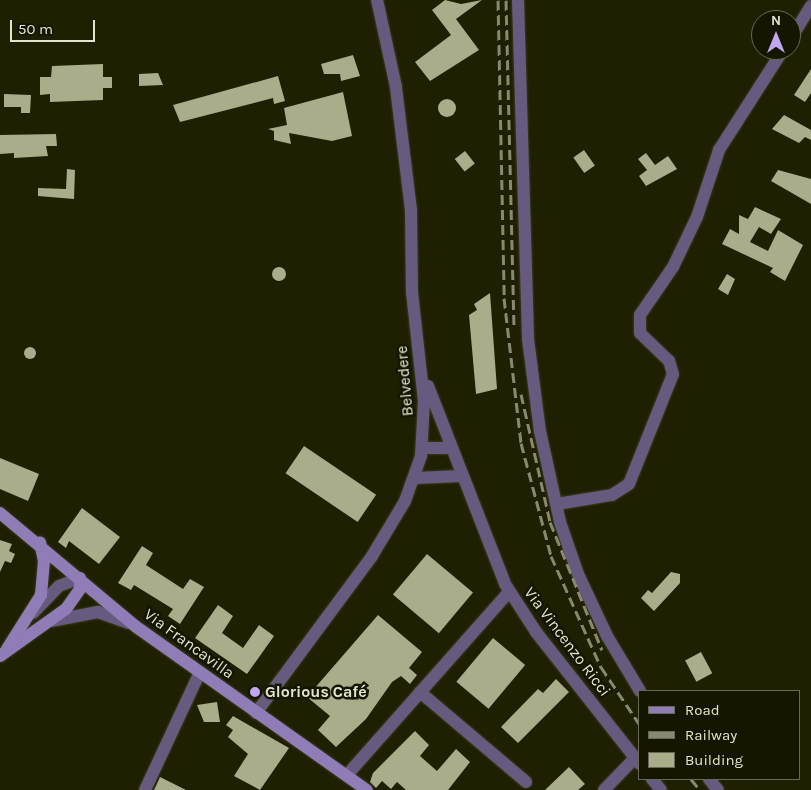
<!DOCTYPE html>
<html>
<head>
<meta charset="utf-8">
<style>
  body { margin:0 }
  #map { position:relative; width:811px; height:790px; overflow:hidden; background:#1e2001; font-family:Karla,sans-serif }
  div>[style] { position:absolute }
  [style*='--x'] { left:calc(var(--x)*1px); top:calc(var(--y)*1px); width:calc(var(--w)*1px); rotate:calc(var(--a)*1deg) }
  .building>* { inset:0; background:#a9ad89; transform-origin:0 0 }
  .round { border-radius:50% }
  .roads { filter:drop-shadow(0 0 1px #3a3c1e) drop-shadow(0 0 1px #3a3c1e) }
  .street>* { height:12px; margin:-6px; padding:0 6px; transform-origin:6px; border-radius:6px; background:#665a7f }
  .secondary>* { height:12px; margin:-6px; padding:0 6px; transform-origin:6px; border-radius:6px; background:#907cb7 }
  .rail>* { height:3px; margin-top:-1.5px; transform-origin:0; background:repeating-linear-gradient(90deg,#878971 0 10px,transparent 0 15px) }
  .dots>* { width:14px; height:14px; translate:-50% -50%; box-sizing:border-box; border:2px solid #151600; border-radius:50% }
  span { translate:-50% -50%; white-space:nowrap; text-align:center; line-height:1.15; -webkit-text-stroke:5px #151600; paint-order:stroke }
  .street-label { font-size:16px; color:#e3e5d3 }
  .poi-label { font-size:16px; color:#e3e5d3; font-weight:700 }
  .left { translate:0 -50%; text-align:left }
  .legend { position:absolute; left:638px; top:690px; width:162px; height:90px; box-sizing:border-box; background:#151600; border:1px solid #676954; margin:0; padding:6px 9px; list-style:none; font-size:15px; color:#e3e5d3 }
  .legend li { display:flex; align-items:center; gap:10px; height:25px }
  .legend b { width:25px; border:1px solid #676954 }
  .north { position:absolute; left:751px; top:10px; width:50px; height:50px; box-sizing:border-box; background:#151600; border:1px solid #676954; border-radius:50%; rotate:0deg; font-size:14px; font-weight:700; line-height:20px; text-align:center; color:#e3e5d3 }
  .north::after { content:''; display:block; margin:auto; width:18px; height:22px; background:#c1a8f3; clip-path:polygon(50% 0,100% 100%,50% 72%,0 100%) }
  .scale { position:absolute; left:10px; top:20px; width:85px; height:22px; box-sizing:border-box; border:2px solid #e3e5d3; border-top:0; padding-left:6px; font-size:15px; line-height:18px; white-space:nowrap; color:#e3e5d3; -webkit-text-stroke:4px #151600; paint-order:stroke }
</style>
</head>
<body>
<div id="map">
  <div class="building">
    <div style="clip-path:polygon(445px 0,461px 4px,482px 0,456px 19px,479px 50px,430px 81px,415px 62px,451px 35px,432px 10px)"></div>
    <div style="clip-path:polygon(353px 55px,360px 76px,341px 81px,340px 74px,324px 74px,321px 64px)"></div>
    <div style="clip-path:polygon(103px 64px,103px 77px,112px 77px,112px 88px,103px 88px,103px 100px,50px 102px,50px 94px,40px 95px,40px 77px,51px 77px,52px 66px)"></div>
    <div style="clip-path:polygon(811px 69px,811px 93px,805px 102px,794px 95px)"></div>
    <div style="clip-path:polygon(158px 73px,163px 85px,139px 86px,139px 74px)"></div>
    <div style="clip-path:polygon(278px 76px,285px 101px,274px 104px,273px 98px,180px 122px,173px 105px)"></div>
    <div style="clip-path:polygon(343px 92px,352px 136px,332px 141px,289px 133px,291px 144px,274px 140px,274px 131px,268px 129px,287px 125px,284px 108px)"></div>
    <div style="clip-path:polygon(4px 94px,31px 95px,30px 113px,21px 113px,21px 107px,4px 107px)"></div>
    <div class="round" style="left:438px;top:99px;width:18px;height:18px"></div>
    <div style="clip-path:polygon(784px 115px,811px 130px,811px 140px,805px 137px,799px 143px,772px 129px)"></div>
    <div style="clip-path:polygon(56px 134px,57px 146px,46px 146px,48px 156px,14px 158px,14px 153px,0 154px,0 135px)"></div>
    <div style="left:584px;top:150px;width:19px;height:13px;rotate:55deg"></div>
    <div style="left:465px;top:151px;width:16px;height:13px;rotate:52deg"></div>
    <div style="clip-path:polygon(646px 153px,655px 165px,668px 156px,677px 169px,646px 186px,639px 176px,647px 170px,638px 159px)"></div>
    <div style="clip-path:polygon(67px 169px,75px 170px,74px 199px,38px 196px,38px 188px,66px 189px)"></div>
    <div style="clip-path:polygon(778px 170px,811px 179px,811px 204px,771px 181px)"></div>
    <div style="clip-path:polygon(755px 207px,781px 219px,771px 234px,759px 227px,750px 242px,768px 251px,778px 230px,803px 245px,785px 281px,770px 272px,773px 268px,722px 244px,730px 229px,739px 234px,739px 215px,748px 219px)"></div>
    <div class="round" style="left:272px;top:267px;width:14px;height:14px"></div>
    <div style="clip-path:polygon(727px 274px,735px 279px,728px 295px,718px 289px)"></div>
    <div style="clip-path:polygon(490px 293px,497px 389px,476px 394px,469px 315px,477px 310px,474px 304px)"></div>
    <div class="round" style="left:24px;top:347px;width:12px;height:12px"></div>
    <div style="left:304px;top:446px;width:87px;height:33px;rotate:34deg"></div>
    <div style="clip-path:polygon(0 458px,39px 474px,28px 501px,0 489px)"></div>
    <div style="clip-path:polygon(82px 508px,120px 537px,99px 564px,69px 541px,66px 548px,58px 542px)"></div>
    <div style="clip-path:polygon(0 540px,12px 544px,9px 551px,15px 554px,11px 563px,5px 561px,0 572px)"></div>
    <div style="clip-path:polygon(142px 546px,153px 553px,146px 565px,183px 589px,190px 579px,204px 587px,180px 624px,168px 616px,173px 609px,134px 585px,131px 590px,118px 583px)"></div>
    <div style="left:427px;top:554px;width:60px;height:53px;rotate:40deg"></div>
    <div style="clip-path:polygon(671px 572px,680px 574px,680px 583px,654px 611px,641px 598px,648px 590px,652px 593px)"></div>
    <div style="clip-path:polygon(218px 605px,233px 616px,222px 633px,243px 648px,259px 625px,274px 636px,247px 674px,195px 638px)"></div>
    <div style="clip-path:polygon(378px 615px,422px 652px,409px 668px,417px 675px,410px 684px,401px 676px,392px 682px,366px 719px,336px 747px,318px 730px,330px 716px,307px 697px)"></div>
    <div style="left:493px;top:638px;width:42px;height:57px;rotate:40deg"></div>
    <div style="left:701px;top:652px;width:24px;height:18px;rotate:62deg"></div>
    <div style="clip-path:polygon(556px 679px,569px 692px,518px 743px,501px 727px,538px 689px,543px 693px)"></div>
    <div style="clip-path:polygon(217px 702px,220px 722px,204px 722px,197px 705px)"></div>
    <div style="clip-path:polygon(233px 716px,289px 748px,260px 790px,234px 776px,248px 754px,228px 737px,233px 730px,226px 725px)"></div>
    <div style="clip-path:polygon(415px 731px,429px 745px,420px 756px,437px 771px,456px 749px,470px 762px,448px 790px,406px 790px,397px 782px,391px 789px,382px 781px,376px 788px,370px 782px,373px 773px)"></div>
    <div style="clip-path:polygon(569px 767px,585px 784px,578px 790px,545px 790px)"></div>
    <div style="clip-path:polygon(160px 777px,186px 790px,154px 790px)"></div>
  </div>
  <div class="roads">
    <div class="street">
      <div style="--x:518;--y:0;--w:339;--a:88.3"></div>
      <div style="--x:528;--y:339;--w:93;--a:82.6"></div>
      <div style="--x:540;--y:431;--w:93;--a:77.6"></div>
      <div style="--x:560;--y:522;--w:55;--a:70.9"></div>
      <div style="--x:578;--y:574;--w:68;--a:64.9"></div>
      <div style="--x:607;--y:636;--w:64;--a:59"></div>
      <div style="--x:791;--y:38;--w:38;--a:-58"></div>
      <div style="--x:428;--y:386;--w:212;--a:68.7"></div>
      <div style="--x:505;--y:584;--w:57;--a:57.1"></div>
      <div style="--x:536;--y:632;--w:168;--a:51.8"></div>
      <div style="--x:422;--y:448;--w:28;--a:0"></div>
      <div style="--x:416;--y:478;--w:45;--a:-2.5"></div>
      <div style="--x:557;--y:504;--w:56;--a:-9.3"></div>
      <div style="--x:612;--y:495;--w:20;--a:-33"></div>
      <div style="--x:629;--y:484;--w:118;--a:-68.2"></div>
      <div style="--x:673;--y:374;--w:14;--a:-107"></div>
      <div style="--x:669;--y:361;--w:40;--a:-136"></div>
      <div style="--x:640;--y:333;--w:18;--a:-90"></div>
      <div style="--x:640;--y:315;--w:58;--a:-55.5"></div>
      <div style="--x:673;--y:267;--w:55;--a:-64.4"></div>
      <div style="--x:697;--y:217;--w:71;--a:-71.8"></div>
      <div style="--x:719;--y:150;--w:119;--a:-57.4"></div>
      <div style="--x:33;--y:613;--w:37;--a:-46"></div>
      <div style="--x:59;--y:586;--w:22;--a:-21"></div>
      <div style="--x:51;--y:621;--w:48;--a:-10.8"></div>
      <div style="--x:98;--y:612;--w:32;--a:20"></div>
      <div style="--x:420;--y:692;--w:139;--a:40.3"></div>
      <div style="--x:256;--y:713;--w:195;--a:-53.5"></div>
      <div style="--x:372;--y:556;--w:64;--a:-59"></div>
      <div style="--x:405;--y:501;--w:48;--a:-70.4"></div>
      <div style="--x:421;--y:456;--w:55;--a:-86.9"></div>
      <div style="--x:424;--y:401;--w:109;--a:-96.3"></div>
      <div style="--x:412;--y:293;--w:83;--a:-90.7"></div>
      <div style="--x:411;--y:210;--w:124;--a:-97"></div>
      <div style="--x:396;--y:87;--w:89;--a:-102.3"></div>
      <div style="--x:347;--y:775;--w:244;--a:-48.5"></div>
      <div style="--x:652;--y:779;--w:14;--a:51"></div>
      <div style="--x:709;--y:779;--w:14;--a:51"></div>
      <div style="--x:145;--y:790;--w:128;--a:-65"></div>
      <div style="--x:604;--y:790;--w:45;--a:-45.9"></div>
    </div>
    <div class="secondary">
      <div style="--x:0;--y:513;--w:176;--a:39.9"></div>
      <div style="--x:135;--y:626;--w:284;--a:35.3"></div>
      <div style="--x:7;--y:649;--w:64;--a:-57.8"></div>
      <div style="--x:41;--y:595;--w:34;--a:-85"></div>
      <div style="--x:44;--y:561;--w:19;--a:-102"></div>
      <div style="--x:0;--y:656;--w:81;--a:-35.5"></div>
      <div style="--x:66;--y:609;--w:24;--a:-55"></div>
      <div style="--x:80;--y:589;--w:11;--a:-90"></div>
    </div>
  </div>
  <div class="rail">
    <div style="--x:498;--y:0;--w:298;--a:88.8"></div>
    <div style="--x:504;--y:298;--w:146;--a:83.3"></div>
    <div style="--x:521;--y:443;--w:117;--a:75.1"></div>
    <div style="--x:551;--y:556;--w:122;--a:65.8"></div>
    <div style="--x:601;--y:667;--w:70;--a:56.1"></div>
    <div style="--x:506;--y:0;--w:327;--a:88.6"></div>
    <div style="--x:521;--y:394;--w:131;--a:77.2"></div>
    <div style="--x:550;--y:522;--w:138;--a:67.9"></div>
    <div style="--x:691;--y:779;--w:14;--a:51"></div>
  </div>
  <div class="dots">
    <div style="left:255px;top:692px;background:#c1a8f3"></div>
  </div>
  <div class="street-label">
    <span style="left:405px;top:381px;rotate:-95deg">Belvedere</span>
    <span style="left:567px;top:642px;rotate:53deg">Via Vincenzo Ricci</span>
    <span style="left:189px;top:644px;rotate:36deg">Via Francavilla</span>
  </div>
  <div class="poi-label">
    <span class="left" style="left:265px;top:692px">Glorious Café</span>
  </div>
  <ul class="legend">
  <li><b style="height:6px;background:#907cb7"></b>Road</li>
  <li><b style="height:6px;background:#878971"></b>Railway</li>
  <li><b style="height:14px;background:#a9ad89"></b>Building</li>
  </ul>
  <div class="north">N</div>
  <div class="scale">50 m</div>
</div>
</body>
</html>
